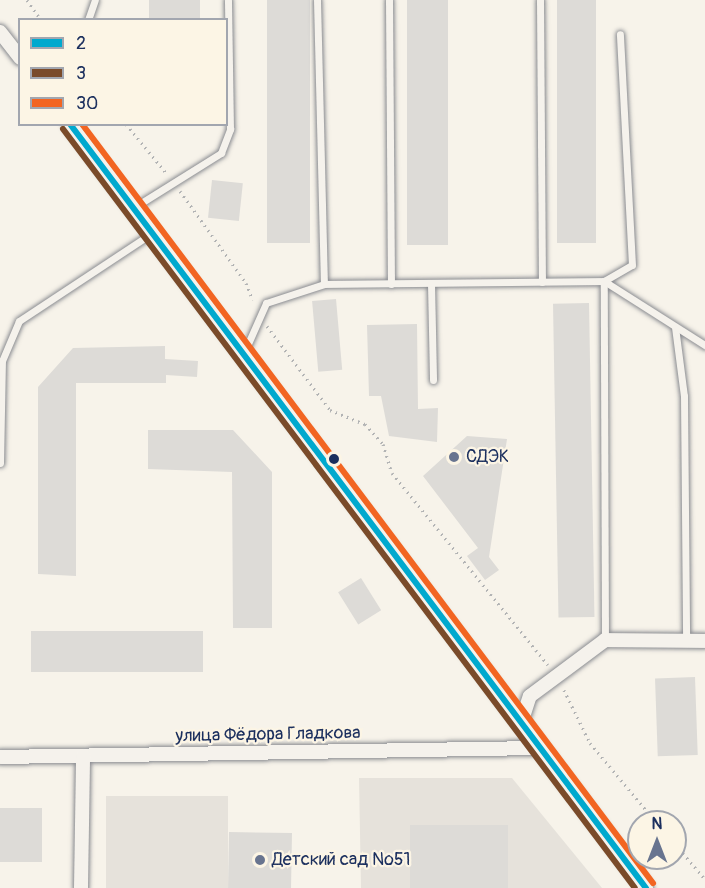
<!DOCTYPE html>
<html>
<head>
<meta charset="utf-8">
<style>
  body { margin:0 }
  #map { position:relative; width:705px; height:888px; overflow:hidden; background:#f7f3ea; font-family:Pangolin,sans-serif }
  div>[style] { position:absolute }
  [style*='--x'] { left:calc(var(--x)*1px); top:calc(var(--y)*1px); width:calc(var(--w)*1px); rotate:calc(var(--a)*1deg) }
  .green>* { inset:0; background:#e6e2db; transform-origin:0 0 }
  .building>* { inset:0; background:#dddbd7; transform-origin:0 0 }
  .path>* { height:3px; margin-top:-1.5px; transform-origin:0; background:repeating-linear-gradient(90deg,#b2b3b4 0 1.5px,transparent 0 6px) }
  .roads { filter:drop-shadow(0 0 2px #8a8c91) drop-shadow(0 0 2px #8a8c91) }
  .lane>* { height:7px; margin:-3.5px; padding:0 3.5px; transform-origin:3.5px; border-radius:3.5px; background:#f5f2ec }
  .street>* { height:14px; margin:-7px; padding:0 7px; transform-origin:7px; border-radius:7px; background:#f5f2ec }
  .bus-1>* { height:6px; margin:-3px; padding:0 3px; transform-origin:3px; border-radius:3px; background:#00a9ce }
  .bus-2>* { height:6px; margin:-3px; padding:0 3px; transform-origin:3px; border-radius:3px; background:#7a4b2a }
  .bus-3>* { height:6px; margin:-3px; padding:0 3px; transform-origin:3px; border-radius:3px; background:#f26522 }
  .dots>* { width:16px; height:16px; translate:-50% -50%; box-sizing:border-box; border:3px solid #fcf5e5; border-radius:50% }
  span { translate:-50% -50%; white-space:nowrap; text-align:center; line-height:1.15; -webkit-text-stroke:4.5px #fcf5e5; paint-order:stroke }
  .poi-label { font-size:18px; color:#1b2f5e }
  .left { translate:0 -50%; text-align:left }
  .street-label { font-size:18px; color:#1b2f5e }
  .legend { position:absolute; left:18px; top:18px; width:210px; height:108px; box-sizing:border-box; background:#fcf5e5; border:2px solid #a2a6af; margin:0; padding:8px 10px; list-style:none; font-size:18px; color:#1b2f5e }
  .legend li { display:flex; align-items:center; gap:12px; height:30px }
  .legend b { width:30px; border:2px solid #a2a6af }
  .north { position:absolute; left:627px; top:810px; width:60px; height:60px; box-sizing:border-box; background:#fcf5e5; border:2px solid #a2a6af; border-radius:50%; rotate:0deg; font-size:16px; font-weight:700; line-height:24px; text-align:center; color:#1b2f5e }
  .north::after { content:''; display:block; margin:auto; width:21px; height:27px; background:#68748f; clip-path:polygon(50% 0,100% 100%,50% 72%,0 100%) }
</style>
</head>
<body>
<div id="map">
  <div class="green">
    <div style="clip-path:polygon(359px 778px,512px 778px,602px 888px,361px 888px)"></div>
    <div style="left:106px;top:796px;width:122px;height:92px"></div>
  </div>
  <div class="building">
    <div style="left:149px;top:0;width:51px;height:20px"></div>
    <div style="left:267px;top:0;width:43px;height:243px"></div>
    <div style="left:407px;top:0;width:41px;height:245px"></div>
    <div style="left:557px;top:0;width:39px;height:243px"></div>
    <div style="left:212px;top:180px;width:31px;height:38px;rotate:6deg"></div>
    <div style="left:336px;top:299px;width:71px;height:24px;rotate:85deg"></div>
    <div style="left:589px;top:303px;width:314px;height:36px;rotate:89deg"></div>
    <div style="clip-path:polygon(417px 324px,418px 409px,438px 408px,437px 442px,389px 436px,381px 396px,369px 396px,367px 325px)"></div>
    <div style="clip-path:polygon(165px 346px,165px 359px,198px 361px,197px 377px,166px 375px,166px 383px,76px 383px,76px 576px,38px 574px,38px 387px,73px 348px)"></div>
    <div style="clip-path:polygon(148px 430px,233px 430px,272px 472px,272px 628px,233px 628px,232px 472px,148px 469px)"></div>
    <div style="clip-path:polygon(467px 436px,507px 439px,489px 557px,499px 570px,485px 580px,467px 556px,478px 548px,423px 476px)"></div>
    <div style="left:361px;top:578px;width:38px;height:27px;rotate:58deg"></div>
    <div style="left:203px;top:631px;width:41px;height:172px;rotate:90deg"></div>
    <div style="left:695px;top:677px;width:78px;height:40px;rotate:88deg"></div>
    <div style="left:0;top:808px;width:42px;height:54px"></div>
    <div style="left:410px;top:825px;width:98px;height:63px"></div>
    <div style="left:229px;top:832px;width:63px;height:56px;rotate:1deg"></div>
  </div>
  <div class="path">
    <div style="--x:27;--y:0;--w:24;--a:55"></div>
    <div style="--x:126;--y:124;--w:65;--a:50.6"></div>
    <div style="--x:180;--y:191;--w:113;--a:54.3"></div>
    <div style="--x:246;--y:283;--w:18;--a:68"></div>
    <div style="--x:267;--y:326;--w:105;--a:53.1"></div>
    <div style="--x:330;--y:410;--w:38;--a:22"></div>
    <div style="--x:365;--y:424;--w:27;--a:48"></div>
    <div style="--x:383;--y:444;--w:30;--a:73"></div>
    <div style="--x:392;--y:473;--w:247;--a:50.9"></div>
    <div style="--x:564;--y:690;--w:59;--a:63.9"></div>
    <div style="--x:590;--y:743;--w:103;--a:50.1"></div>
    <div style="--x:675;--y:844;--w:46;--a:49.4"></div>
  </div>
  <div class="roads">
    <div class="lane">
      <div style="--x:317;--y:0;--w:284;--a:88.6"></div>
      <div style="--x:389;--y:0;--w:284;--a:89.6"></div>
      <div style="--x:540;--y:0;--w:282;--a:89.6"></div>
      <div style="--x:88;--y:20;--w:21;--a:-71"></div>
      <div style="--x:133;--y:208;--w:104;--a:-32"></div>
      <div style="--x:221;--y:153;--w:26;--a:-69"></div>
      <div style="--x:230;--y:129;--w:129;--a:-90.9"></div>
      <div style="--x:431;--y:283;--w:97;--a:88.8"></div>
      <div style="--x:675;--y:327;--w:70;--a:82.6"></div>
      <div style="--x:684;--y:396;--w:245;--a:89.5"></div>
      <div style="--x:243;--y:355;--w:57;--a:-66.1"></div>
      <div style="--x:266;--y:303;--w:61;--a:-18.1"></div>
      <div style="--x:324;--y:284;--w:280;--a:-0.6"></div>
      <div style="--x:604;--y:281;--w:120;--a:32.4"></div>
      <div style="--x:0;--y:463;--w:102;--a:-88.9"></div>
      <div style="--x:2;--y:361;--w:43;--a:-67"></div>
      <div style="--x:19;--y:321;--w:159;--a:-33.5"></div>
      <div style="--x:605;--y:640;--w:359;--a:-90.2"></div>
      <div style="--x:604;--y:281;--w:32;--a:-30"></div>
      <div style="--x:632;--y:265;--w:231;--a:-93"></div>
    </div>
    <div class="street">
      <div style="--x:0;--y:32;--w:33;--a:52"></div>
      <div style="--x:70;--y:124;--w:957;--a:52.99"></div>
      <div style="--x:521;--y:723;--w:28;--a:-72"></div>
      <div style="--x:530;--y:696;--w:94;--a:-36.7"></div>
      <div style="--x:605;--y:640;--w:100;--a:0.6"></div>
      <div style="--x:0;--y:757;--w:538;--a:-0.96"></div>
      <div style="--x:81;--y:888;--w:132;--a:-89.1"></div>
    </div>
  </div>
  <div class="bus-1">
    <div style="--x:70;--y:124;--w:957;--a:52.99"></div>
  </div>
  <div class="bus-2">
    <div style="--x:63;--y:129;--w:950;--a:53"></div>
  </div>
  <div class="bus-3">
    <div style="--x:82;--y:124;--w:950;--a:53.05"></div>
  </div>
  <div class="dots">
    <div style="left:454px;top:457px;background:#68748f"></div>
    <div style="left:334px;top:459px;background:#1b2f5e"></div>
    <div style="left:260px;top:860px;background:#68748f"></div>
  </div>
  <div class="poi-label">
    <span class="left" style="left:466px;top:457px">СДЭК</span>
    <span class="left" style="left:272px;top:860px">Детский сад №51</span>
  </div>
  <div class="street-label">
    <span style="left:268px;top:735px;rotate:-1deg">улица Фёдора Гладкова</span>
  </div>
  <ul class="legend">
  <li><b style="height:8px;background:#00a9ce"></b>2</li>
  <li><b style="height:8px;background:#7a4b2a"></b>3</li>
  <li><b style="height:8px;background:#f26522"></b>30</li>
  </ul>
  <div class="north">N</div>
</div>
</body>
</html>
